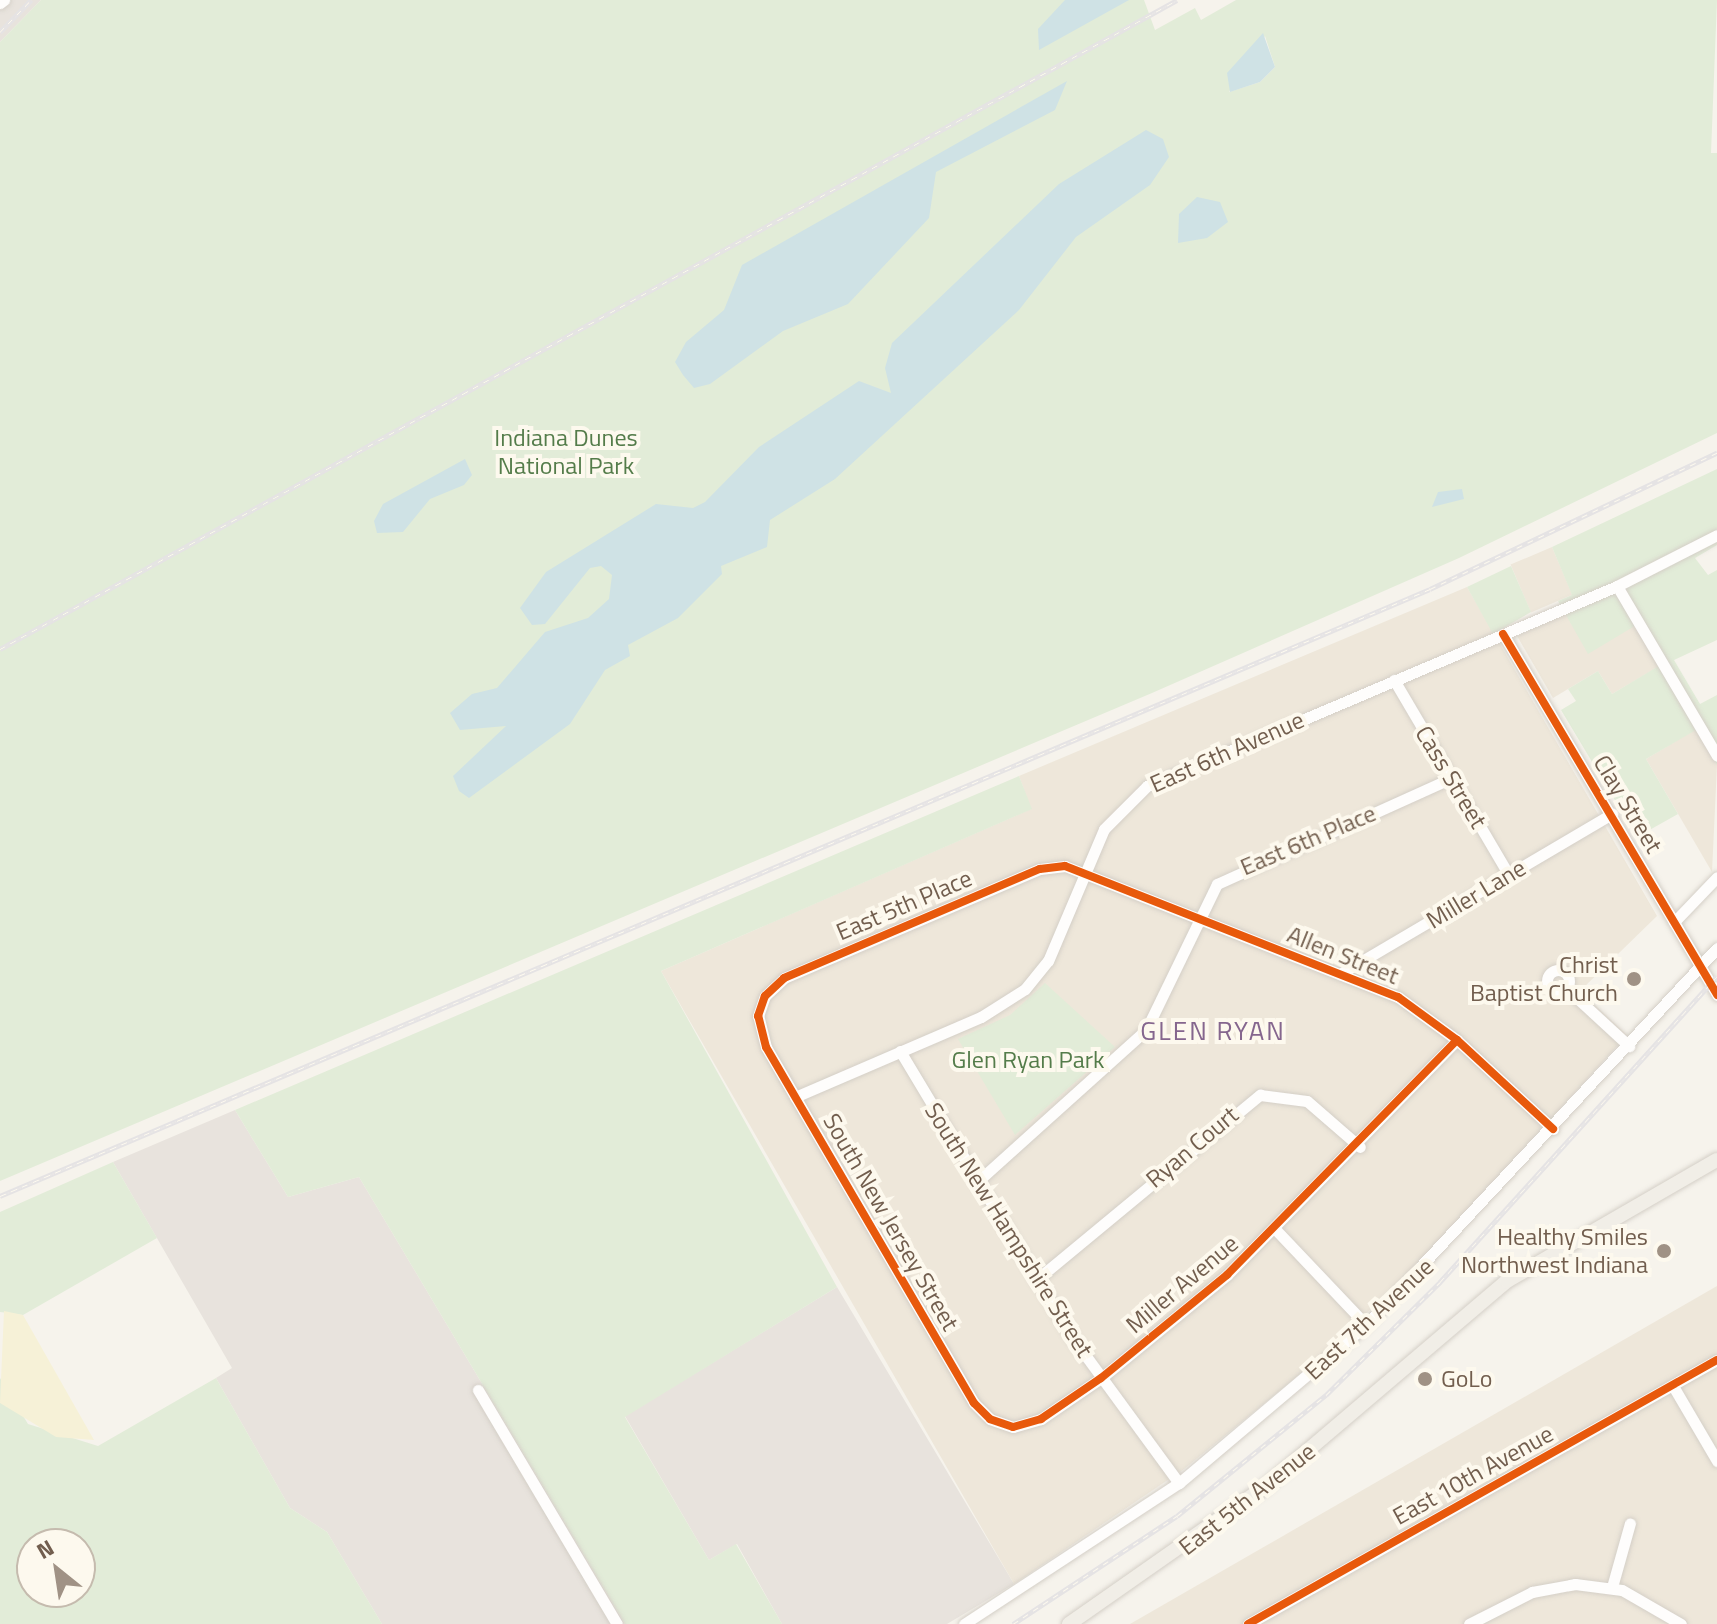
<!DOCTYPE html>
<html>
<head>
<meta charset="utf-8">
<style>
  body { margin:0 }
  #map { position:relative; width:1717px; height:1624px; overflow:hidden; background:#f6f3ec; font-family:"Titillium Web",sans-serif }
  div>[style] { position:absolute }
  [style*='--x'] { left:calc(var(--x)*1px); top:calc(var(--y)*1px); width:calc(var(--w)*1px); rotate:calc(var(--a)*1deg) }
  .residential>* { inset:0; background:#eee7da; transform-origin:0 0 }
  .industrial>* { inset:0; background:#e8e3dd }
  .green>* { inset:0; background:#e2ecd8 }
  .sand>* { inset:0; background:#f6f1d7 }
  .water>* { inset:0; background:#cfe2e5 }
  .roads { filter:drop-shadow(0 0 2px #d4cfc7) drop-shadow(0 0 2px #d4cfc7) }
  .minor>* { height:11px; margin:-5.5px; padding:0 5.5px; transform-origin:5.5px; border-radius:5.5px; background:#fefdfc }
  .minor>.ring { margin:-5.5px; padding:0; box-sizing:content-box; background:none; border:11px solid #fefdfc; border-radius:50% }
  .major>* { height:14px; margin:-7px; padding:0 7px; transform-origin:7px; border-radius:7px; background:#f1eee7 }
  .rail>* { height:5px; margin-top:-2.5px; transform-origin:0; background:repeating-linear-gradient(90deg,#fdf9ee 0 6px,#e5e3e4 0 12px); box-sizing:border-box; border-block:2px solid #e5e3e4 }
  .cycleway>* { height:8px; margin:-4px; padding:0 4px; transform-origin:4px; border-radius:4px; background:#e8590c }
  .dots>* { width:22px; height:22px; translate:-50% -50%; box-sizing:border-box; border:4px solid #fdf9ee; border-radius:50% }
  span { translate:-50% -50%; white-space:nowrap; text-align:center; line-height:1.15; -webkit-text-stroke:8px #fdf9ee; paint-order:stroke }
  .park-label { font-size:24px; color:#547c4a }
  .street-label { font-size:24px; color:#725e4e }
  .poi-label { font-size:24px; color:#725e4e }
  .right { translate:-100% -50%; text-align:right }
  .left { translate:0 -50%; text-align:left }
  .neighbourhood-label { font-size:26px; color:#85668e; letter-spacing:2px }
  .north { position:absolute; left:16px; top:1528px; width:80px; height:80px; box-sizing:border-box; background:#fdf9ee; border:2px solid #c5bbae; border-radius:50%; rotate:330deg; font-size:22px; font-weight:700; line-height:32px; text-align:center; color:#725e4e }
  .north::after { content:''; display:block; margin:auto; width:28px; height:36px; background:#a09285; clip-path:polygon(50% 0,100% 100%,50% 72%,0 100%) }
</style>
</head>
<body>
<div id="map">
  <div class="residential">
    <div style="left:1552px;top:547px;width:52px;height:45px;rotate:67deg"></div>
    <div style="clip-path:polygon(1467px 587px,1657px 916px,1580px 991px,1627px 1035px,1439px 1243px,1322px 1356px,1184px 1469px,1014px 1584px,661px 971px,1031px 809px,1019px 776px)"></div>
    <div style="clip-path:polygon(1565px 614px,1638px 624px,1663px 664px,1612px 694px,1598px 671px,1553px 698px,1517px 636px)"></div>
    <div style="clip-path:polygon(1696px 729px,1717px 765px,1712px 872px,1646px 759px)"></div>
    <div style="clip-path:polygon(1717px 1286px,1717px 1624px,1130px 1624px)"></div>
  </div>
  <div class="industrial">
    <div style="clip-path:polygon(0 0,41px 0,0 42px)"></div>
    <div style="clip-path:polygon(235px 1110px,288px 1197px,359px 1177px,625px 1624px,382px 1624px,327px 1532px,290px 1508px,216px 1378px,232px 1368px,113px 1162px)"></div>
    <div style="clip-path:polygon(837px 1287px,1014px 1584px,947px 1624px,782px 1624px,737px 1544px,709px 1560px,625px 1416px)"></div>
  </div>
  <div class="green">
    <div style="clip-path:polygon(evenodd,41px 0,1144px 0,1155px 30px,1195px 8px,1201px 20px,1236px 0,1717px 0,1711px 153px,1717px 153px,1717px 433px,1459px 558px,1152px 693px,0 1181px,0 42px,41px 0,1265px 36px,1275px 67px,1260px 82px,1229px 92px,1265px 36px)"></div>
    <div style="clip-path:polygon(1717px 469px,1717px 545px,1695px 558px,1708px 575px,1717px 570px,1717px 640px,1674px 660px,1700px 704px,1717px 695px,1717px 765px,1696px 730px,1646px 759px,1678px 814px,1637px 837px,1561px 710px,1576px 701px,1568px 689px,1598px 671px,1612px 694px,1662px 664px,1638px 624px,1588px 654px,1558px 601px,1572px 595px,1552px 547px)"></div>
    <div style="clip-path:polygon(1511px 566px,1531px 612px,1493px 634px,1467px 587px)"></div>
    <div style="clip-path:polygon(1019px 776px,1032px 809px,661px 971px,837px 1287px,625px 1417px,709px 1560px,736px 1544px,782px 1624px,625px 1624px,359px 1177px,288px 1197px,235px 1110px)"></div>
    <div style="clip-path:polygon(1045px 983px,1115px 1047px,1015px 1135px,958px 1039px,1010px 1015px)"></div>
    <div style="clip-path:polygon(113px 1162px,157px 1238px,23px 1315px,0 1312px,0 1212px)"></div>
    <div style="clip-path:polygon(evenodd,0 1378px,28px 1424px,98px 1446px,216px 1378px,290px 1508px,327px 1532px,382px 1624px,0 1624px,0 1378px,32px 1544px,80px 1544px,80px 1592px,32px 1592px,32px 1544px)"></div>
  </div>
  <div class="sand">
    <div style="clip-path:polygon(4px 1311px,23px 1315px,94px 1440px,56px 1437px,0 1403px)"></div>
  </div>
  <div class="water">
    <div style="clip-path:polygon(1065px 0,1129px 0,1039px 50px,1038px 29px)"></div>
    <div style="clip-path:polygon(1263px 33px,1275px 67px,1260px 82px,1230px 92px,1227px 73px)"></div>
    <div style="clip-path:polygon(1067px 81px,1055px 110px,936px 172px,929px 218px,848px 304px,783px 331px,710px 384px,694px 388px,683px 375px,675px 362px,686px 342px,724px 310px,742px 265px)"></div>
    <div style="clip-path:polygon(1146px 130px,1163px 139px,1169px 157px,1150px 185px,1076px 237px,1019px 310px,835px 479px,770px 520px,767px 547px,721px 566px,722px 574px,678px 618px,628px 645px,630px 656px,605px 670px,570px 724px,469px 798px,459px 791px,453px 776px,506px 726px,460px 730px,450px 713px,472px 694px,497px 688px,545px 632px,588px 618px,609px 599px,612px 575px,601px 566px,590px 568px,545px 624px,532px 625px,520px 608px,546px 572px,656px 504px,693px 508px,705px 502px,759px 447px,859px 381px,891px 393px,885px 368px,892px 343px,1059px 184px)"></div>
    <div style="clip-path:polygon(1197px 197px,1220px 202px,1228px 222px,1207px 238px,1178px 243px,1179px 214px)"></div>
    <div style="clip-path:polygon(465px 459px,472px 475px,464px 485px,430px 499px,403px 532px,377px 533px,374px 521px,383px 504px)"></div>
    <div style="clip-path:polygon(1462px 489px,1464px 499px,1432px 507px,1438px 492px)"></div>
  </div>
  <div class="roads">
    <div class="minor">
      <div style="--x:0;--y:3;--w:5;--a:-37"></div>
      <div style="--x:1617;--y:586;--w:197;--a:59.5"></div>
      <div style="--x:1503;--y:634;--w:420;--a:59.3"></div>
      <div style="--x:1394;--y:680;--w:226;--a:59.5"></div>
      <div style="--x:1674;--y:922;--w:62;--a:-46.3"></div>
      <div class="ring" style="left:1547px;top:970px;width:11px;height:11px"></div>
      <div style="--x:1340;--y:974;--w:316;--a:-30.5"></div>
      <div style="--x:1566;--y:988;--w:86;--a:42.6"></div>
      <div style="--x:1457;--y:1040;--w:329;--a:134.4"></div>
      <div style="--x:1227;--y:1275;--w:163;--a:140.7"></div>
      <div style="--x:1101;--y:1378;--w:73;--a:145.7"></div>
      <div style="--x:1041;--y:1419;--w:29;--a:164"></div>
      <div style="--x:1013;--y:1427;--w:24;--a:-161"></div>
      <div style="--x:990;--y:1419;--w:23;--a:-135"></div>
      <div style="--x:974;--y:1403;--w:412;--a:-120.3"></div>
      <div style="--x:766;--y:1047;--w:32;--a:-104"></div>
      <div style="--x:758;--y:1016;--w:21;--a:-71"></div>
      <div style="--x:765;--y:996;--w:26;--a:-43"></div>
      <div style="--x:784;--y:978;--w:278;--a:-23.1"></div>
      <div style="--x:1040;--y:869;--w:25;--a:-7"></div>
      <div style="--x:1065;--y:866;--w:358;--a:21.5"></div>
      <div style="--x:1398;--y:997;--w:73;--a:36.1"></div>
      <div style="--x:1457;--y:1040;--w:131;--a:42.8"></div>
      <div style="--x:900;--y:1051;--w:334;--a:59"></div>
      <div style="--x:1072;--y:1337;--w:181;--a:53.8"></div>
      <div style="--x:795;--y:1097;--w:202;--a:-23.3"></div>
      <div style="--x:981;--y:1017;--w:52;--a:-32.5"></div>
      <div style="--x:1025;--y:989;--w:36;--a:-51"></div>
      <div style="--x:1048;--y:961;--w:143;--a:-67"></div>
      <div style="--x:1104;--y:829;--w:61;--a:-45"></div>
      <div style="--x:1147;--y:786;--w:511;--a:-23.05"></div>
      <div style="--x:1617;--y:586;--w:112;--a:-27"></div>
      <div style="--x:977;--y:1182;--w:227;--a:-42"></div>
      <div style="--x:1146;--y:1030;--w:162;--a:-64.1"></div>
      <div style="--x:1217;--y:884;--w:258;--a:-24.3"></div>
      <div style="--x:1276;--y:1230;--w:131;--a:46.5"></div>
      <div style="--x:1036;--y:1280;--w:291;--a:-39.6"></div>
      <div style="--x:1260;--y:1095;--w:47;--a:7.3"></div>
      <div style="--x:1307;--y:1101;--w:70;--a:41"></div>
      <div style="--x:1673;--y:1386;--w:87;--a:59.6"></div>
      <div style="--x:478;--y:1390;--w:272;--a:59.3"></div>
      <div style="--x:1612;--y:1587;--w:66;--a:-74.3"></div>
      <div style="--x:964;--y:1624;--w:257;--a:-33.3"></div>
      <div style="--x:1179;--y:1483;--w:245;--a:-40.2"></div>
      <div style="--x:1366;--y:1325;--w:515;--a:-47.05"></div>
      <div style="--x:1248;--y:1624;--w:538;--a:-29.38"></div>
      <div style="--x:1469;--y:1624;--w:71;--a:-26.9"></div>
      <div style="--x:1532;--y:1592;--w:44;--a:-10.5"></div>
      <div style="--x:1575;--y:1584;--w:47;--a:7.3"></div>
      <div style="--x:1622;--y:1590;--w:68;--a:30"></div>
    </div>
    <div class="major">
      <div style="--x:1069;--y:1624;--w:241;--a:-35"></div>
      <div style="--x:1266;--y:1486;--w:316;--a:-40.4"></div>
      <div style="--x:1507;--y:1281;--w:242;--a:-30"></div>
    </div>
  </div>
  <div class="rail">
    <div style="--x:0;--y:32;--w:45;--a:-45.9"></div>
    <div style="--x:0;--y:649;--w:1344;--a:-28.87"></div>
    <div style="--x:0;--y:1196;--w:1553;--a:-23"></div>
    <div style="--x:1430;--y:589;--w:318;--a:-25.4"></div>
    <div style="--x:1013;--y:1624;--w:196;--a:-33.4"></div>
    <div style="--x:1177;--y:1516;--w:192;--a:-39.1"></div>
    <div style="--x:1326;--y:1395;--w:161;--a:-44.7"></div>
    <div style="--x:1440;--y:1282;--w:412;--a:-47.8"></div>
  </div>
  <div class="cycleway">
    <div style="--x:1503;--y:634;--w:420;--a:59.3"></div>
    <div style="--x:1457;--y:1040;--w:329;--a:134.4"></div>
    <div style="--x:1227;--y:1275;--w:163;--a:140.7"></div>
    <div style="--x:1101;--y:1378;--w:73;--a:145.7"></div>
    <div style="--x:1041;--y:1419;--w:29;--a:164"></div>
    <div style="--x:1013;--y:1427;--w:24;--a:-161"></div>
    <div style="--x:990;--y:1419;--w:23;--a:-135"></div>
    <div style="--x:974;--y:1403;--w:412;--a:-120.3"></div>
    <div style="--x:766;--y:1047;--w:32;--a:-104"></div>
    <div style="--x:758;--y:1016;--w:21;--a:-71"></div>
    <div style="--x:765;--y:996;--w:26;--a:-43"></div>
    <div style="--x:784;--y:978;--w:278;--a:-23.1"></div>
    <div style="--x:1040;--y:869;--w:25;--a:-7"></div>
    <div style="--x:1065;--y:866;--w:358;--a:21.5"></div>
    <div style="--x:1398;--y:997;--w:73;--a:36.1"></div>
    <div style="--x:1457;--y:1040;--w:131;--a:42.8"></div>
    <div style="--x:1248;--y:1624;--w:538;--a:-29.38"></div>
  </div>
  <div class="dots">
    <div style="left:1634px;top:979px;background:#a09285"></div>
    <div style="left:1664px;top:1251px;background:#a09285"></div>
    <div style="left:1425px;top:1379px;background:#a09285"></div>
  </div>
  <div class="park-label">
    <span style="left:566px;top:452px">Indiana Dunes<br>National Park</span>
    <span style="left:1028px;top:1060px">Glen Ryan Park</span>
  </div>
  <div class="street-label">
    <span style="left:1227px;top:752px;rotate:-24deg">East 6th Avenue</span>
    <span style="left:1451px;top:777px;rotate:59deg">Cass Street</span>
    <span style="left:1628px;top:804px;rotate:59deg">Clay Street</span>
    <span style="left:1308px;top:840px;rotate:-23deg">East 6th Place</span>
    <span style="left:1476px;top:894px;rotate:-31deg">Miller Lane</span>
    <span style="left:904px;top:905px;rotate:-23deg">East 5th Place</span>
    <span style="left:1343px;top:955px;rotate:22deg">Allen Street</span>
    <span style="left:1192px;top:1147px;rotate:-40deg">Ryan Court</span>
    <span style="left:891px;top:1222px;rotate:60deg">South New Jersey Street</span>
    <span style="left:1009px;top:1230px;rotate:58deg">South New Hampshire Street</span>
    <span style="left:1182px;top:1284px;rotate:-40deg">Miller Avenue</span>
    <span style="left:1369px;top:1319px;rotate:-43deg">East 7th Avenue</span>
    <span style="left:1473px;top:1475px;rotate:-29deg">East 10th Avenue</span>
    <span style="left:1247px;top:1499px;rotate:-38deg">East 5th Avenue</span>
  </div>
  <div class="poi-label">
    <span class="right" style="left:1618px;top:979px">Christ<br>Baptist Church</span>
    <span class="right" style="left:1648px;top:1251px">Healthy Smiles<br>Northwest Indiana</span>
    <span class="left" style="left:1441px;top:1379px">GoLo</span>
  </div>
  <div class="neighbourhood-label">
    <span style="left:1213px;top:1031px">GLEN RYAN</span>
  </div>
  <div class="north">N</div>
</div>
</body>
</html>
